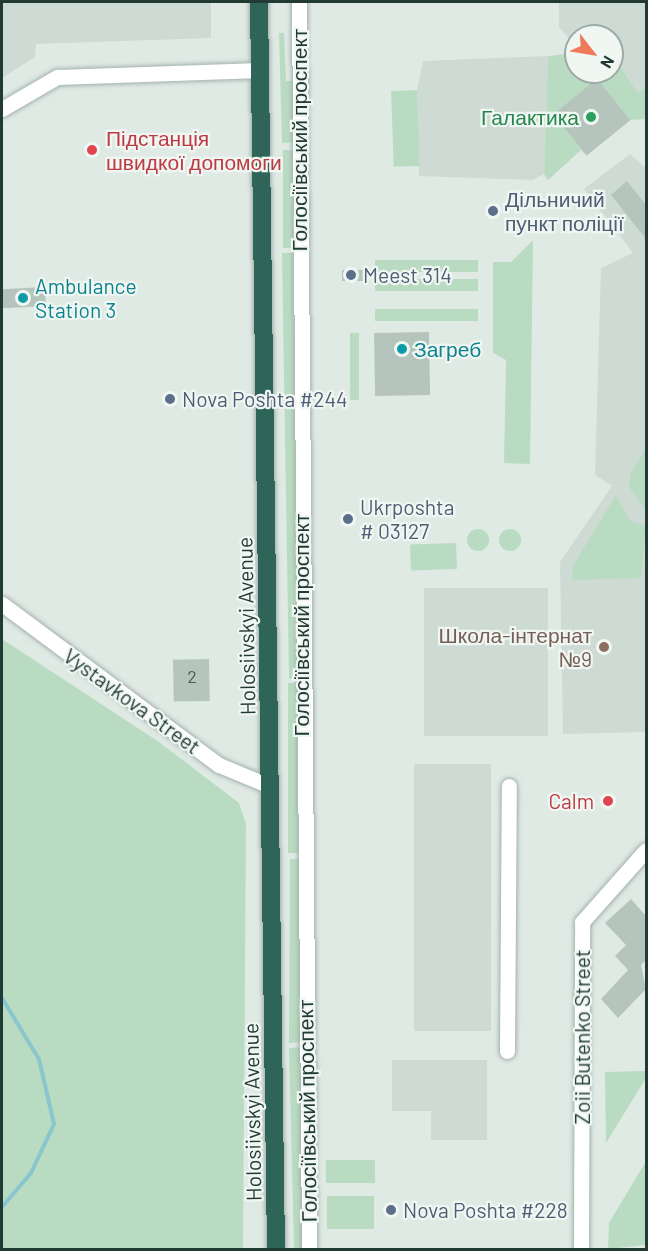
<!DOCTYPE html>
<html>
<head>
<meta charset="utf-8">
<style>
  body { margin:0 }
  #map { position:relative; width:648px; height:1251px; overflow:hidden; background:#e0eae5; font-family:Barlow,sans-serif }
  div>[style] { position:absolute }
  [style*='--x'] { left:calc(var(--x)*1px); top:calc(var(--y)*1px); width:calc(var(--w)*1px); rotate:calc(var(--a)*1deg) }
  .built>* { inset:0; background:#cedad4; transform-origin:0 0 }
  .green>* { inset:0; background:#b9dbc1; transform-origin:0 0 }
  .round { border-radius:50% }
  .stream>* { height:4px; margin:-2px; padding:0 2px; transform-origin:2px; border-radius:2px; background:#89c6ce }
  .building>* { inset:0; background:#b5c5be; transform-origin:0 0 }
  .roads { filter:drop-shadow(0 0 2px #a3b2ac) drop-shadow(0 0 2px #a3b2ac) }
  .minor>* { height:15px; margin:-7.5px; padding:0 7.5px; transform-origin:7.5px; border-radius:7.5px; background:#fff }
  .highway>* { height:18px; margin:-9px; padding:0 9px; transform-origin:9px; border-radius:9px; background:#2e6558 }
  .dots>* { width:16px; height:16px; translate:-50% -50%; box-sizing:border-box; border:3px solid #f0f7f3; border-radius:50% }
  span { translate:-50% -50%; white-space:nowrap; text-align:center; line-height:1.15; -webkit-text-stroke:4.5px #f0f7f3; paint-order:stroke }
  .number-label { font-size:18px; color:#465d56 }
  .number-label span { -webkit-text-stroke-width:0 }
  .leisure-label { font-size:21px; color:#27864d }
  .right { translate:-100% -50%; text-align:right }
  .health-label { font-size:21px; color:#be3a42 }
  .left { translate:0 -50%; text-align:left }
  .street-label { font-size:21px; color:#213a33 }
  .service-label { font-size:21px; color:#4e5e75 }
  .culture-label { font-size:21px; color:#0d838f }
  .education-label { font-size:21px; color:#785e54 }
  .frame { position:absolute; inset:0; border:3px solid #213a33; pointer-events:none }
  .north { position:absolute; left:564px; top:24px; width:60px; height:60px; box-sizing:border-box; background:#f0f7f3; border:2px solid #9daba6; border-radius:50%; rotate:121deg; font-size:16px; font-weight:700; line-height:24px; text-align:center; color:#213a33 }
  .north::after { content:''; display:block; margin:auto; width:21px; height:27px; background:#ee7a5a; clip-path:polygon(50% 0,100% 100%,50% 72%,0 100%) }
</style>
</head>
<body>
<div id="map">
  <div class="built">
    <div style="clip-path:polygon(2px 2px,211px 2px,211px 38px,36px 44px,35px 57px,2px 78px)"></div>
    <div style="clip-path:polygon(559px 2px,646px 2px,646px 87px,638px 93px,618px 63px,612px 66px,612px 36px,576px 36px,576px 47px,559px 27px)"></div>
    <div style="clip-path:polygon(548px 56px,544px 174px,533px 180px,419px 176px,417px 90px,423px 61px)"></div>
    <div style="clip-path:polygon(630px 154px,646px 168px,646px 732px,563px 734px,560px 562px,612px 486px,595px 475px,601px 268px,633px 253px,584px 189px)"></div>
    <div style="left:548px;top:588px;width:148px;height:124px;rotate:90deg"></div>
    <div style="left:414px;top:764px;width:77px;height:267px"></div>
    <div style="clip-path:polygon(392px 1060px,487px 1060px,487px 1140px,431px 1140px,431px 1111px,392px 1111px)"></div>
  </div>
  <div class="green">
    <div style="clip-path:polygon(279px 33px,284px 33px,286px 81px,294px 81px,294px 142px,282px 143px)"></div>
    <div style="clip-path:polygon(576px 53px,576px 72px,612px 72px,618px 63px,638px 93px,646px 87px,646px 119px,629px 120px,586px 155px,581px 150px,548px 180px,544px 174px,548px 56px)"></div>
    <div style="left:417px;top:90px;width:76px;height:26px;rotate:88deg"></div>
    <div style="left:283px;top:150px;width:11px;height:98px"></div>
    <div style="clip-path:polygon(533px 240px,530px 464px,504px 463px,506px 360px,493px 353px,493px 262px,511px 262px)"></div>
    <div style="clip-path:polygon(282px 253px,293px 253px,298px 678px,289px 679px)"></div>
    <div style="left:478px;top:260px;width:12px;height:103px;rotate:90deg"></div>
    <div style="left:478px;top:279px;width:12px;height:103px;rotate:90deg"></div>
    <div style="left:478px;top:309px;width:12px;height:103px;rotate:90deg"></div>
    <div style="left:350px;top:333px;width:9px;height:67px"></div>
    <div style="clip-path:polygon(646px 449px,646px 510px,629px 487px,631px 472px)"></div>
    <div style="clip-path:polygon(616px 495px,630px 521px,646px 526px,641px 578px,572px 580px,573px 566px)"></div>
    <div class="round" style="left:467px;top:529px;width:22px;height:22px"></div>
    <div class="round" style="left:499px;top:529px;width:22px;height:22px"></div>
    <div style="left:456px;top:543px;width:26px;height:46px;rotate:88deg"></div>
    <div style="clip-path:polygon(2px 639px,159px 742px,239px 803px,246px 824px,243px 1249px,2px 1249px)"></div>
    <div style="left:288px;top:683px;width:10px;height:170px"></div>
    <div style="clip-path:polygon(290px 859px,299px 859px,302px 1042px,289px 1043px)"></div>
    <div style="clip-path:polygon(302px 1047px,304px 1249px,294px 1249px,289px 1048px)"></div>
    <div style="clip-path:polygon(646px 1071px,646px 1078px,606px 1143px,605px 1072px)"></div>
    <div style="left:326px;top:1160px;width:49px;height:23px"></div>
    <div style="clip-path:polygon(646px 1161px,646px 1245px,608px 1249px,609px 1223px)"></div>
    <div style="left:327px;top:1196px;width:47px;height:33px"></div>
  </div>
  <div class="stream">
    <div style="--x:2;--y:998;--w:71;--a:58.8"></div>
    <div style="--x:39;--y:1059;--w:67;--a:77"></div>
    <div style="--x:54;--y:1124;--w:54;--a:115.1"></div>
    <div style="--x:31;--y:1173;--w:45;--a:130.5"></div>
  </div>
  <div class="building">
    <div style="left:597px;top:79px;width:53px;height:56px;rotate:51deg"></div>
    <div style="clip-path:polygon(627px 181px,646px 205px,646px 239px,611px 195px)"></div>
    <div style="left:365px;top:270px;width:11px;height:23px;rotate:90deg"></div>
    <div style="left:45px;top:287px;width:19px;height:43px;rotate:87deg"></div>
    <div style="left:429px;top:332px;width:63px;height:55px;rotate:89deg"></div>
    <div style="left:209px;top:659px;width:42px;height:36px;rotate:89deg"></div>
    <div style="clip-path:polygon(631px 899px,646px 916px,646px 960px,641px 965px,646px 989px,618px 1018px,601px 999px,628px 970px,615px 956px,626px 945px,605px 923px)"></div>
  </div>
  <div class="roads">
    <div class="minor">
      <div style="--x:299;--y:2;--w:1248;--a:89.54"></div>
      <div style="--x:2;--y:109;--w:64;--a:-30.2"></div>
      <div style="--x:57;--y:77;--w:203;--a:-2"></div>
      <div style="--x:2;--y:604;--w:270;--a:36.6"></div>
      <div style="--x:219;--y:765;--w:55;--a:22.4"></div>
      <div style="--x:507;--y:1051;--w:265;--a:-89.6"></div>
      <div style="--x:581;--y:1250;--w:328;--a:-89.8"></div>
      <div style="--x:582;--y:922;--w:96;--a:-48.4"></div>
    </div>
    <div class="highway">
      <div style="--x:259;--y:2;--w:1248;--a:89.22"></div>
    </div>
  </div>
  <div class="dots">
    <div style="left:591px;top:117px;background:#2e9e5b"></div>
    <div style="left:92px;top:150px;background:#e0444e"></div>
    <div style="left:493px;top:211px;background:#5c6f8a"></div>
    <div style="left:351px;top:275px;background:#5c6f8a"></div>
    <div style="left:23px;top:298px;background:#0f9aa8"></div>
    <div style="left:402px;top:349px;background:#0f9aa8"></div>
    <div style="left:170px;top:399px;background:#5c6f8a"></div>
    <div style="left:348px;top:519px;background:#5c6f8a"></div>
    <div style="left:604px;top:647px;background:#8d6e63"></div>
    <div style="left:608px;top:801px;background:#e0444e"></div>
    <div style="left:391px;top:1210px;background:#5c6f8a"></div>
  </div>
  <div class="number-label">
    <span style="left:192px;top:676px">2</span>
  </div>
  <div class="leisure-label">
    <span class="right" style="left:579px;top:117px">Галактика</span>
  </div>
  <div class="health-label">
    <span class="left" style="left:106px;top:150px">Підстанція<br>швидкої допомоги</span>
    <span class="right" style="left:594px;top:801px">Calm</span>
  </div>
  <div class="street-label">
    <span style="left:299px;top:140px;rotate:-90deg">Голосіївський проспект</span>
    <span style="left:301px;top:625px;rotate:-90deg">Голосіївський проспект</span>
    <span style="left:246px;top:626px;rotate:-91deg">Holosiivskyi Avenue</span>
    <span style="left:132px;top:701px;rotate:36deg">Vystavkova Street</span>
    <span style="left:582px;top:1037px;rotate:-90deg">Zoii Butenko Street</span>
    <span style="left:307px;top:1111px;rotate:-91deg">Голосіївський проспект</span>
    <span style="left:252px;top:1112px;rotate:-91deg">Holosiivskyi Avenue</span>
  </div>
  <div class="service-label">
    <span class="left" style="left:505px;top:211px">Дільничий<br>пункт поліції</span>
    <span class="left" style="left:363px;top:275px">Meest 314</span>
    <span class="left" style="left:182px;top:399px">Nova Poshta #244</span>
    <span class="left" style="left:360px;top:519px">Ukrposhta<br># 03127</span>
    <span class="left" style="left:403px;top:1210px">Nova Poshta #228</span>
  </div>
  <div class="culture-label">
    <span class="left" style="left:35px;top:298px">Ambulance<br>Station 3</span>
    <span class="left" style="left:414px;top:349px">Загреб</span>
  </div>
  <div class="education-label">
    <span class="right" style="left:592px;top:647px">Школа-інтернат<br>№9</span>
  </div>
  <div class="frame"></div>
  <div class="north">N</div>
</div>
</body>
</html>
